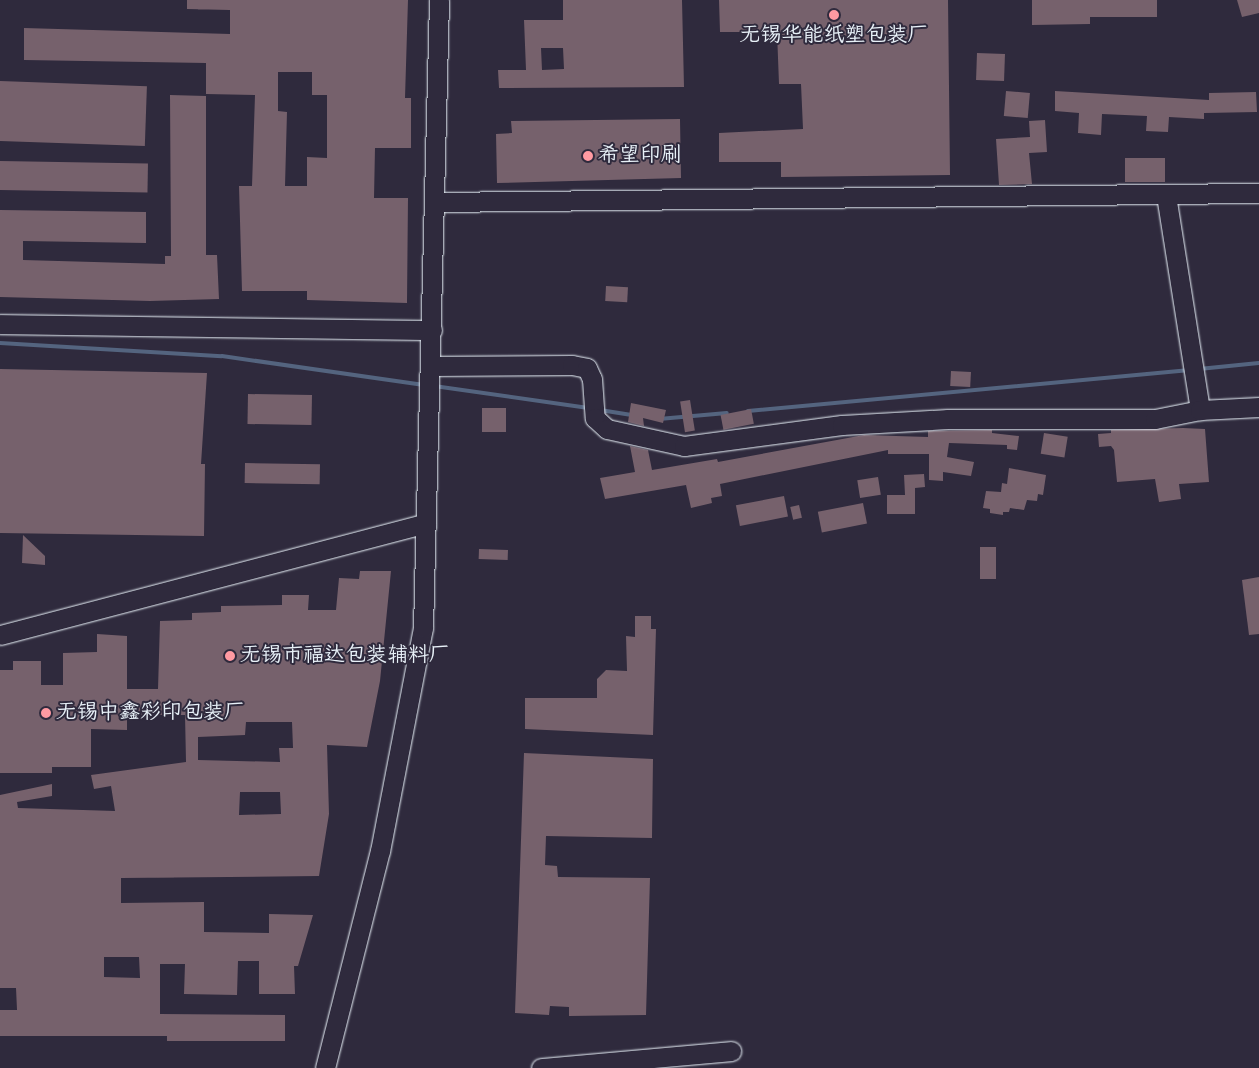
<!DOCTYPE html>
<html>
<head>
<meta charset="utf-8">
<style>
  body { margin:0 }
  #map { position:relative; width:1259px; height:1068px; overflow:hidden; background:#2f2a3d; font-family:"Indie Flower","LXGW WenKai TC",sans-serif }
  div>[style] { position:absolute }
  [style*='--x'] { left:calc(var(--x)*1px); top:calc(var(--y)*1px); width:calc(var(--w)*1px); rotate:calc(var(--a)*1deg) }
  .stream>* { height:4px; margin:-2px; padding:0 2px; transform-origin:2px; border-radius:2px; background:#54647f }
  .building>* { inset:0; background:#76616c; transform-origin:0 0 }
  .roads { filter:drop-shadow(0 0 1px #e8f1f8) drop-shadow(0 0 1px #e8f1f8) }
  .minor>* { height:19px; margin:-9.5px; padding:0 9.5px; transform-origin:9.5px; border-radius:9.5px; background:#2f2a3d }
  .dots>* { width:14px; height:14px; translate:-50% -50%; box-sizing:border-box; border:2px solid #2f2a3d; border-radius:50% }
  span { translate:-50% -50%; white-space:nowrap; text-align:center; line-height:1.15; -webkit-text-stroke:4px #2f2a3d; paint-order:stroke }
  .poi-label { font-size:21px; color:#e8f1f8 }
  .left { translate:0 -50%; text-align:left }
</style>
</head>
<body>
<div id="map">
  <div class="stream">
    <div style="--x:0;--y:343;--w:222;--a:3.4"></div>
    <div style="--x:222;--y:356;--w:204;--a:8.2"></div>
    <div style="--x:1199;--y:369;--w:60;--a:-5.7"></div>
    <div style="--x:434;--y:386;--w:156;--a:8.1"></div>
    <div style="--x:600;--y:410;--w:32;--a:9"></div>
    <div style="--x:748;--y:411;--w:441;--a:-5.3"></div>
    <div style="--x:659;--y:419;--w:68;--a:-5"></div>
  </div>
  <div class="building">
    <div style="clip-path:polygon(evenodd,187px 0,408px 0,405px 98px,411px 98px,411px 148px,375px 148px,374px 198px,408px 198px,407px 303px,307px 300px,307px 291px,242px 291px,239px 186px,252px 186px,255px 95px,206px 94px,206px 63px,24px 60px,24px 28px,230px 34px,230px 10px,187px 9px,187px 0,278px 72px,312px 72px,312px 95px,327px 95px,327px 158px,307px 157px,307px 186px,285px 186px,287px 112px,278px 111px,278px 72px)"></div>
    <div style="clip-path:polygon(evenodd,563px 0,682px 0,684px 87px,499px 88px,498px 70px,526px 70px,524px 20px,563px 20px,563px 0,541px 48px,563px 48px,564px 69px,542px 70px,541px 48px)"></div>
    <div style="clip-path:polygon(719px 0,948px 0,950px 175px,781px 177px,781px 162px,719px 162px,719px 133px,803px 129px,801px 84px,779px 84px,777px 32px,720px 32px)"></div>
    <div style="clip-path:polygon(1032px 0,1157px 0,1157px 17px,1090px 17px,1090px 24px,1032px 25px)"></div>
    <div style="clip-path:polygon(1237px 0,1259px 0,1259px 13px,1242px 17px)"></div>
    <div style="left:977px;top:53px;width:28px;height:27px;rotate:2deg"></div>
    <div style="left:0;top:81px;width:147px;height:60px;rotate:2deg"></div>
    <div style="left:1006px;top:91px;width:24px;height:25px;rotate:5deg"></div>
    <div style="clip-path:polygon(1055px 91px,1209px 100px,1209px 93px,1256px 92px,1257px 112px,1204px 113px,1204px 119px,1169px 117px,1168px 132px,1146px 131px,1147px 116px,1102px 114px,1101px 135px,1078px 133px,1079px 113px,1055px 111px)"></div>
    <div style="clip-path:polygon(170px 95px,206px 96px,206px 255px,217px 255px,219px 299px,150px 301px,0 297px,0 210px,146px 212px,146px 243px,23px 241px,23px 260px,165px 264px,165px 256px,171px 256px)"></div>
    <div style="clip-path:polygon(680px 119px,681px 178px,497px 183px,496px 134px,512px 133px,511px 121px)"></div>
    <div style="clip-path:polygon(1045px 120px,1047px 152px,1029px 153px,1032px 184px,999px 185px,996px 139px,1030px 137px,1029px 121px)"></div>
    <div style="left:1125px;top:158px;width:40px;height:24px"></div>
    <div style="left:0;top:161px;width:148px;height:29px;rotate:1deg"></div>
    <div style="left:606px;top:286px;width:22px;height:15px;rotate:3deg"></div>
    <div style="clip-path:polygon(0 369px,207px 373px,201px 464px,205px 464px,204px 536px,0 533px)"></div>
    <div style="left:951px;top:371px;width:20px;height:15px;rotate:3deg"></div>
    <div style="left:248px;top:394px;width:64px;height:30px;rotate:1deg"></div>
    <div style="left:690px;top:400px;width:31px;height:10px;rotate:81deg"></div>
    <div style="clip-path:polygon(631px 403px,666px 410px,663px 423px,643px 418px,644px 426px,628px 422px)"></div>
    <div style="left:482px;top:408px;width:24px;height:24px"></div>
    <div style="left:751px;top:409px;width:15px;height:31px;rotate:79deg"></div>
    <div style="clip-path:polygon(1183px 428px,1205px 429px,1209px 482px,1179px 484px,1181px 499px,1159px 502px,1155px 479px,1117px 482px,1114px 450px,1111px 446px,1099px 447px,1098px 434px,1111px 433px,1111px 430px)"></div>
    <div style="clip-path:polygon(992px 430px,992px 433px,1019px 436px,1017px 450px,1007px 449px,1007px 445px,949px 443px,947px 457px,974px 462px,971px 476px,943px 472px,943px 481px,929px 480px,929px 454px,888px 454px,888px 450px,720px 484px,722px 496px,711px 498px,712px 503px,691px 508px,686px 485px,605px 499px,600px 478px,635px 472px,630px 446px,648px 450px,652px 470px,717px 459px,718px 462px,864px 435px,928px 437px,928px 431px)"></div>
    <div style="left:1044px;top:433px;width:24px;height:21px;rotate:9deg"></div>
    <div style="left:245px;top:463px;width:75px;height:20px;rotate:1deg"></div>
    <div style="clip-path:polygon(1009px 468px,1046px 475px,1043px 495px,1038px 494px,1037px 501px,1027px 500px,1024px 510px,1010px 508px,1009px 512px,1003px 512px,1003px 515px,990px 513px,990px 509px,983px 508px,986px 491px,1001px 492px,1002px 483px,1007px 484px)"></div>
    <div style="clip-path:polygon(924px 474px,925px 487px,915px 488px,915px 514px,887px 514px,887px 495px,905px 495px,904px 475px)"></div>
    <div style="left:878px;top:477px;width:18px;height:21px;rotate:81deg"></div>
    <div style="left:784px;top:496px;width:21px;height:49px;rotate:79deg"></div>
    <div style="left:863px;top:503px;width:21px;height:46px;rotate:79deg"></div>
    <div style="left:799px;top:505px;width:13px;height:9px;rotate:77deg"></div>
    <div style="clip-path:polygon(23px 535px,45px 556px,45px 565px,22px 563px)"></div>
    <div style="left:980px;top:547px;width:16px;height:32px"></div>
    <div style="left:479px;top:549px;width:29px;height:10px;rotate:2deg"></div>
    <div style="clip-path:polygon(evenodd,360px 571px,391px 571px,380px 681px,367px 747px,327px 745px,329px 814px,319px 876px,121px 878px,121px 903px,204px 902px,204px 932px,269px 933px,269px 914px,313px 915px,298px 966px,294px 966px,295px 994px,259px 994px,259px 961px,238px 961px,237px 995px,184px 994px,185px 964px,160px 964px,160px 1014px,285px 1015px,285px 1041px,167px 1041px,167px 1036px,0 1036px,0 1010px,17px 1010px,16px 988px,0 988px,0 795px,52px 784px,52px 796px,17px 802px,18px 808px,115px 811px,111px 786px,94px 789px,91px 775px,186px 762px,185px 715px,127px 715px,127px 730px,91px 729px,91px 767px,52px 767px,52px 773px,0 773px,0 670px,13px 670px,13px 661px,41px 661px,41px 685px,63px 685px,63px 653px,97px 652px,97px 634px,127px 636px,127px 689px,158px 689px,160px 621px,192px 620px,192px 613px,221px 612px,221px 606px,282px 605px,282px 595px,309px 595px,308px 610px,336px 610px,339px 578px,359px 579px,360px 571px,246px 722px,292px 722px,293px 748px,279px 748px,280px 762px,198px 760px,198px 737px,245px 735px,246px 722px,360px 571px,240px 792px,280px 792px,281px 814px,239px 815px,240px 792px,360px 571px,104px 957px,139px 957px,140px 978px,104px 977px,104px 957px)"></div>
    <div style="clip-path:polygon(1259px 577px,1259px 634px,1249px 635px,1242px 580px)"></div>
    <div style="clip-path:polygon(635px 616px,651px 616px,651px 629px,656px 629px,653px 735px,525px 729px,525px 698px,597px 698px,597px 679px,606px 670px,627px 671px,626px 636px,635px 637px)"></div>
    <div style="clip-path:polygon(524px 753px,653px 759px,652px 838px,546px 836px,545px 865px,557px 866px,558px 877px,650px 878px,646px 1015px,569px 1016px,569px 1007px,550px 1006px,549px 1015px,515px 1013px)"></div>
  </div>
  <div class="roads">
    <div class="minor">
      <div style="--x:1166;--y:195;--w:218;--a:81"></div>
      <div style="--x:435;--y:202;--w:824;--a:-0.63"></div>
      <div style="--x:0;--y:324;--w:432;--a:0.8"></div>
      <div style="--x:432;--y:366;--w:140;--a:-0.4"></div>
      <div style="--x:572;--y:365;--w:15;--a:11"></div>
      <div style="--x:587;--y:368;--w:12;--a:66"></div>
      <div style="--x:592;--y:379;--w:39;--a:86"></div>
      <div style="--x:595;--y:418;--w:16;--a:43"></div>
      <div style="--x:607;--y:429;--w:79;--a:12.4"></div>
      <div style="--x:684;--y:446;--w:159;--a:-7.6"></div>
      <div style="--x:842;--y:425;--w:106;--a:-3.2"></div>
      <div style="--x:948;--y:419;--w:207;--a:0"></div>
      <div style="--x:1155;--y:419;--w:46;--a:-11.3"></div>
      <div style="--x:1200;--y:410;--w:59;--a:-2.9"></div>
      <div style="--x:0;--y:635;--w:440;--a:-14.7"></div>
      <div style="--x:325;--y:1068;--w:224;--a:-75.8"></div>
      <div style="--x:380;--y:851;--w:227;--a:-79.1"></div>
      <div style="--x:423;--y:628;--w:628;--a:-88.54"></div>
      <div style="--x:541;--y:1068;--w:191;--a:-5.1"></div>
    </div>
  </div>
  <div class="dots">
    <div style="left:834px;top:15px;background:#ff9aa2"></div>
    <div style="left:588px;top:156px;background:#ff9aa2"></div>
    <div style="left:230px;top:656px;background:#ff9aa2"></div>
    <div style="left:46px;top:713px;background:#ff9aa2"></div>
  </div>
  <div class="poi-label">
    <span style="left:834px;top:36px">无锡华能纸塑包装厂</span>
    <span class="left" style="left:598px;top:156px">希望印刷</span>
    <span class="left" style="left:240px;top:656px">无锡市福达包装辅料厂</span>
    <span class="left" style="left:56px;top:713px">无锡中鑫彩印包装厂</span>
  </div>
</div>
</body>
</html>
